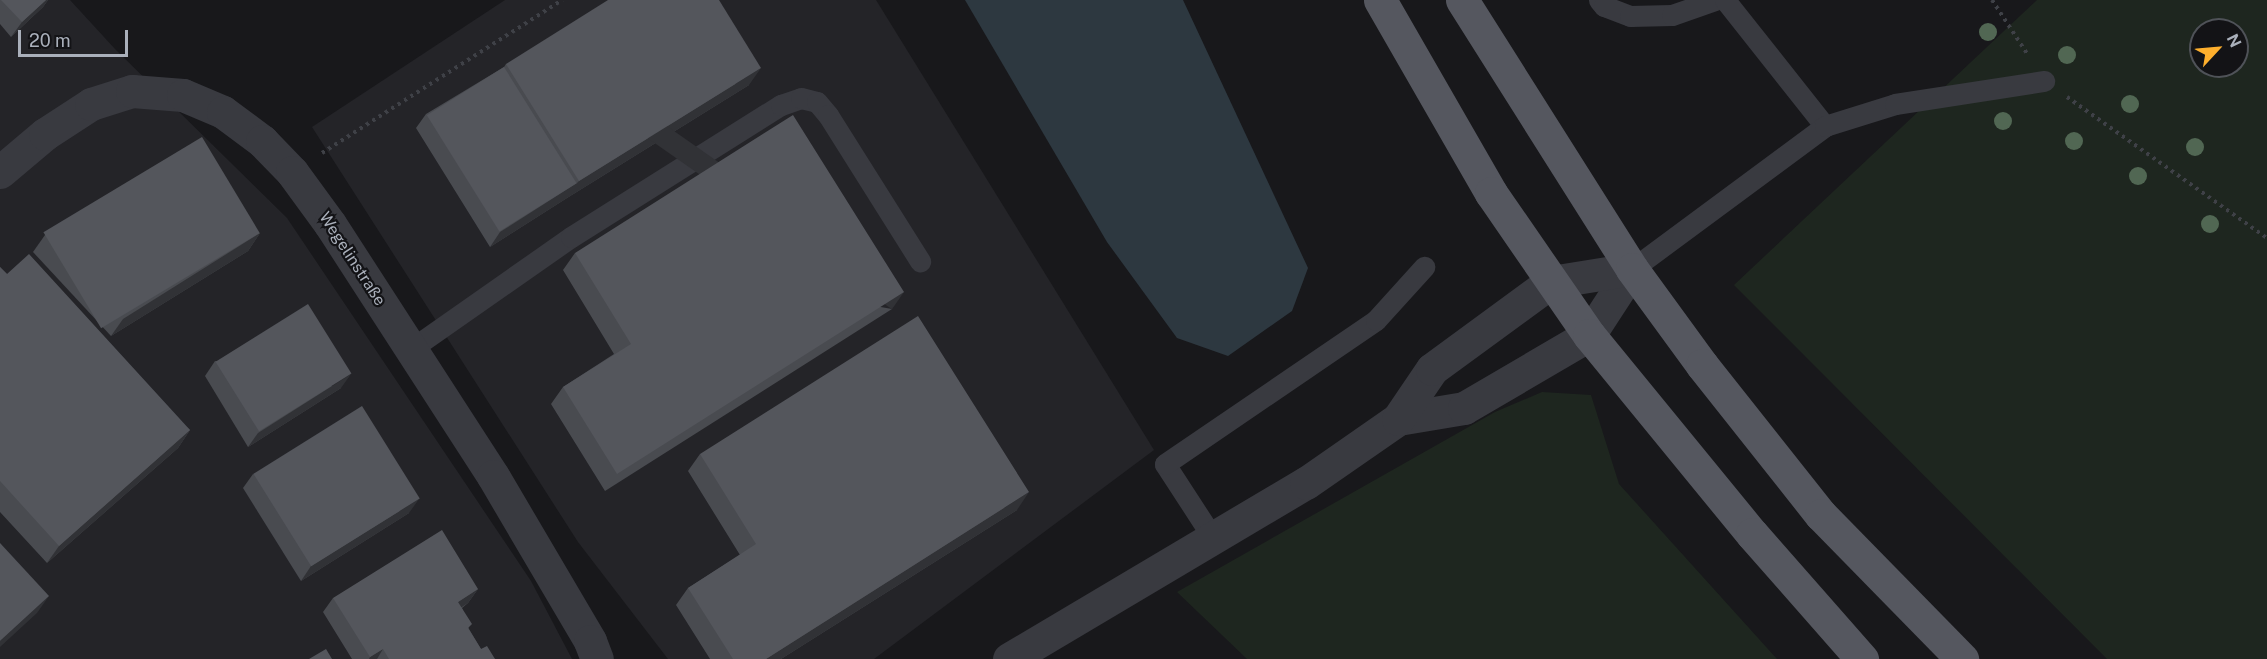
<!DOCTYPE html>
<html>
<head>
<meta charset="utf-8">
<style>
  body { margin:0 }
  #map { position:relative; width:2267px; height:659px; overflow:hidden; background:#18181b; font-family:"Public Sans",sans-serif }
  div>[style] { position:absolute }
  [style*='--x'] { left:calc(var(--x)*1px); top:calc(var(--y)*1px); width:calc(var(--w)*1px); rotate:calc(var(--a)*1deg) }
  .built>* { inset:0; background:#242428 }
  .green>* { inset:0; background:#1e261f }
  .water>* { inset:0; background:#2d3840 }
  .path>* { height:4px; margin-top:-2px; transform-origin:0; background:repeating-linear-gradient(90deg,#3f4147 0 3px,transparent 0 7.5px) }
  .lane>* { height:21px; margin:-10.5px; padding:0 10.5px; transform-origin:10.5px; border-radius:10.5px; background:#393a40 }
  .street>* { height:33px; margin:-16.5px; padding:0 16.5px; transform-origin:16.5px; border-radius:16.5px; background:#393a40 }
  .primary>* { height:33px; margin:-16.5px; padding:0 16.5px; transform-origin:16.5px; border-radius:16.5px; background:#55575f }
  .trees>* { width:18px; height:18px; margin:-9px; border-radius:50%; background:#516753 }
  .wall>* { inset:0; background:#494b50 }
  .shaded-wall>* { inset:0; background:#313236; transform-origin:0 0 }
  .building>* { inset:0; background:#54565c; transform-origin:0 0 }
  span { translate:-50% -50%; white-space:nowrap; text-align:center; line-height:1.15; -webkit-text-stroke:4.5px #131316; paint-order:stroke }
  .street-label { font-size:16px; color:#aab0bb }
  .north { position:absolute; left:2189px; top:18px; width:60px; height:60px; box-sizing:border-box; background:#131316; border:2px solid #4f5258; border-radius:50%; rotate:64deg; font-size:16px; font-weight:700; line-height:24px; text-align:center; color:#aab0bb }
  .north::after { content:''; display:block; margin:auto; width:21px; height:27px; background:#feaf2d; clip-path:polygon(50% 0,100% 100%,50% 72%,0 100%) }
  .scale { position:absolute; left:18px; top:30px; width:110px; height:27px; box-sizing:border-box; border:3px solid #aab0bb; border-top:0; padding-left:8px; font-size:18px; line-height:21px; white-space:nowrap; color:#aab0bb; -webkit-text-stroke:4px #131316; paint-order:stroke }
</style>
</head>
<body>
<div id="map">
  <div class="built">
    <div style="clip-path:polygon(0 0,70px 0,115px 49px,287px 218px,531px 581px,572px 659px,0 659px)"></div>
    <div style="clip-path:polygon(505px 0,876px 0,1154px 450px,874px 659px,668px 659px,578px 542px,312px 127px)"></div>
  </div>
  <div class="green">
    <div style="clip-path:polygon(evenodd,2037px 0,2267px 0,2267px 659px,2107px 659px,1734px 285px,2037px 0,2201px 30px,2237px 30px,2237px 66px,2201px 66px,2201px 30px)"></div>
    <div style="clip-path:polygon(1542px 392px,1591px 395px,1619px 484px,1777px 659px,1247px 659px,1177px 592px,1495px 412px)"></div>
  </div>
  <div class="water">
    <div style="clip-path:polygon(965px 0,1183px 0,1308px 268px,1292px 311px,1228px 356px,1177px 338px,1107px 242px)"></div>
  </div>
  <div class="path">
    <div style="--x:1992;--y:0;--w:66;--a:56.8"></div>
    <div style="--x:2067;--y:97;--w:245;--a:35.2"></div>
    <div style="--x:322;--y:153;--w:285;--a:-32.5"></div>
  </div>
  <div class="lane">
    <div style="--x:1599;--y:0;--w:8;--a:50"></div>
    <div style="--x:1604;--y:6;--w:28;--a:21"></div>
    <div style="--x:1630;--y:16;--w:42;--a:-1.4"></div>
    <div style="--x:1672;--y:15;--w:46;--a:-19.2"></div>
    <div style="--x:1725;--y:0;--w:161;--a:51.6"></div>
    <div style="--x:1632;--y:269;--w:240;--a:-36.5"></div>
    <div style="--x:1825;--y:126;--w:73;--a:-17.4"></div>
    <div style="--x:1895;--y:104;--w:151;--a:-8.8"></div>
    <div style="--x:411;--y:349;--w:195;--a:-35"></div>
    <div style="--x:571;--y:237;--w:248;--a:-32.2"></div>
    <div style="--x:781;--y:105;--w:21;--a:-19"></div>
    <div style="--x:801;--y:98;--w:16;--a:14"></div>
    <div style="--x:817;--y:102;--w:17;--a:50"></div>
    <div style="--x:828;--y:115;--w:173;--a:57.8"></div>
    <div style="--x:1213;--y:538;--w:88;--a:-123"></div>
    <div style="--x:1165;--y:464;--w:255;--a:-34.3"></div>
    <div style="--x:1376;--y:320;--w:72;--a:-47.8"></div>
  </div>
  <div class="street">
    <div style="--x:0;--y:172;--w:59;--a:-40.2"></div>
    <div style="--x:45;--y:134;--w:55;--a:-33.1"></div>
    <div style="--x:91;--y:104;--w:43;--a:-17.6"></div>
    <div style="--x:132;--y:91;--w:51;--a:4.5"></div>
    <div style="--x:183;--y:95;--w:43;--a:23"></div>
    <div style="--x:223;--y:112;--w:49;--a:36.6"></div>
    <div style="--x:262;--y:141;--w:43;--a:45.9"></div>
    <div style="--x:292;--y:172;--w:64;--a:53.8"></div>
    <div style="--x:330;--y:224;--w:300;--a:57.1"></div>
    <div style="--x:493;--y:476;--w:191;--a:59.5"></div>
    <div style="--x:590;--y:641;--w:19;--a:69"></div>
    <div style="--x:1398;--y:419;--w:67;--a:-9.5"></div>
    <div style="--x:1464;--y:408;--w:145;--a:-30.3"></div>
    <div style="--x:1589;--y:335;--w:79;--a:-56.9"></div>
    <div style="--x:1009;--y:659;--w:345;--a:-30.7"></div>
    <div style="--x:1306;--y:483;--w:112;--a:-34.8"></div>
    <div style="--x:1398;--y:419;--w:60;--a:-55.8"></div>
    <div style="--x:1432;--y:369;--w:147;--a:-36.2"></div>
    <div style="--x:1551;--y:282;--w:82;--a:-9.1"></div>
  </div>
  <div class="primary">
    <div style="--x:1380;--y:0;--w:223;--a:60.1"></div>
    <div style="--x:1491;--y:193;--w:173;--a:55.4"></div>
    <div style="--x:1589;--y:335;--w:257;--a:50.7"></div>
    <div style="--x:1752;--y:534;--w:167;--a:48.7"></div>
    <div style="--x:1462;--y:0;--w:318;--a:57.7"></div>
    <div style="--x:1632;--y:269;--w:119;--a:53.9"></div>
    <div style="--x:1702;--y:365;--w:191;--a:51.6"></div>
    <div style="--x:1821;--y:515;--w:202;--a:45.6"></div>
  </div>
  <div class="trees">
    <div style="left:1988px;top:32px"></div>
    <div style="left:2067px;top:55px"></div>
    <div style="left:2130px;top:104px"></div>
    <div style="left:2003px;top:121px"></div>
    <div style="left:2074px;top:141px"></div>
    <div style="left:2195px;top:147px"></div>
    <div style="left:2138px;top:176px"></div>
    <div style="left:2210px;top:224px"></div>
  </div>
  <div class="wall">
    <div style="clip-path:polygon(0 0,48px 0,43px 7px,11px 37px,0 24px)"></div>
    <div style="clip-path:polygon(506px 64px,749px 85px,567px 198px,490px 247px,416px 128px,426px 114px,504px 67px)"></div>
    <div style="clip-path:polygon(260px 233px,248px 251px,111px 336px,33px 252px,45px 235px)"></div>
    <div style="clip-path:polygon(575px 253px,892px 309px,605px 491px,551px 404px,563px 387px,614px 354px,563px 270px)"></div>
    <div style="clip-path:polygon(0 267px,7px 274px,190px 430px,178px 448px,47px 563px,0 512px)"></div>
    <div style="clip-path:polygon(215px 361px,341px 388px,248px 447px,205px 376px)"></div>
    <div style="clip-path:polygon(700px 454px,1017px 510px,781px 659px,710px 659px,676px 605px,688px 588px,740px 555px,688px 471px)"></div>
    <div style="clip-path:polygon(253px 474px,409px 513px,301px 581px,243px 488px)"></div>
    <div style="clip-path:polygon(478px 589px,468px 603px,462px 608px,469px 629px,481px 649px,495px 659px,352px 659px,323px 612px,333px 598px)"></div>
  </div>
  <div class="shaded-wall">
    <div style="clip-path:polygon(46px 0,48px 0,43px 7px,11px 37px,22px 22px)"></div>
    <div style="clip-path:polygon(761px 68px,749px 85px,567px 198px,490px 247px,500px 232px,577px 183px,579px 181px)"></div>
    <div style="clip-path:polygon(260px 233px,248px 251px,111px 336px,123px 319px)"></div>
    <div style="left:904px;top:292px;width:21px;height:340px;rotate:125deg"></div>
    <div style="clip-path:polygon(351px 374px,341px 388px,248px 447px,258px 433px)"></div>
    <div style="clip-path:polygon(190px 430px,178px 448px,47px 563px,59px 546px)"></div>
    <div style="clip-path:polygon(1029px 492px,1017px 510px,781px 659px,766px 659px)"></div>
    <div style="clip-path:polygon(419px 499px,409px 513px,301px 581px,311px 566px)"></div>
    <div style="clip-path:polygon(478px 589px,468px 603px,448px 616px,458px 602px)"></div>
    <div style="clip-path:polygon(49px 596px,37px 613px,0 647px,0 641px)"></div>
    <div style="clip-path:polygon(383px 649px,377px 659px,369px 659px,370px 657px)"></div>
  </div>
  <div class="building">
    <div style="clip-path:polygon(1px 0,46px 0,22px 22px)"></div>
    <div style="clip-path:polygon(608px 0,719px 0,761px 68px,579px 181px,506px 64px)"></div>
    <div style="left:504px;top:67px;width:137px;height:91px;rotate:58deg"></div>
    <div style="clip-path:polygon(793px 115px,904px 292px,617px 474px,563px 387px,631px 344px,575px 253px)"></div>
    <div style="left:202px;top:137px;width:112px;height:185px;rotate:59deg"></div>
    <div style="clip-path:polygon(29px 254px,190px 430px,59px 546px,0 481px,0 267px,7px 274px)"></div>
    <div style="left:308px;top:304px;width:82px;height:109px;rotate:58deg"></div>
    <div style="clip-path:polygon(918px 316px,1029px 492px,766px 659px,733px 659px,688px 588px,756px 544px,700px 454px)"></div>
    <div style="left:362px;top:406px;width:109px;height:128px;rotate:58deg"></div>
    <div style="clip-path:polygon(442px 530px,478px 589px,458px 602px,472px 624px,468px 628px,481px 649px,487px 646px,495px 659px,389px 659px,383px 649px,370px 657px,333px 598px)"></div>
    <div style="clip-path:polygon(0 543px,49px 596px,0 641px)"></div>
    <div style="clip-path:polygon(326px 649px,332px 659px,309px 659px)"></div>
  </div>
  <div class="street-label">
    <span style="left:352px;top:259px;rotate:57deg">Wegelinstraße</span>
  </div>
  <div class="north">N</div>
  <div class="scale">20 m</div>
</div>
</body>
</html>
